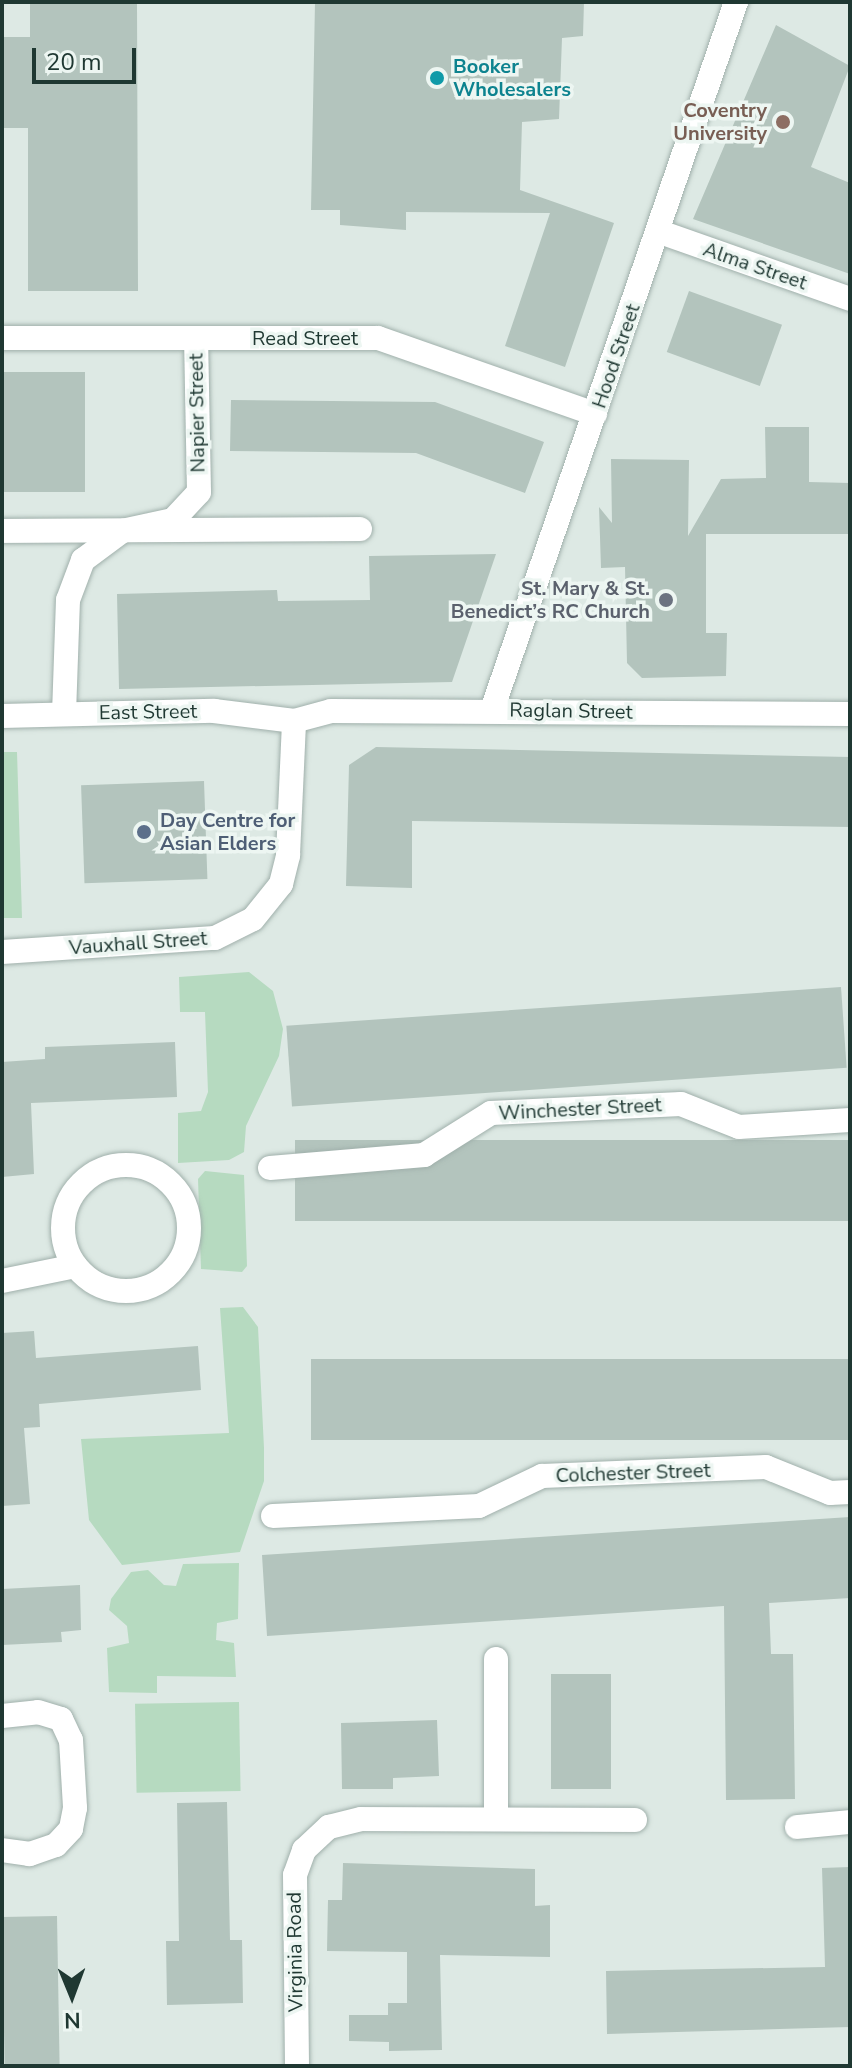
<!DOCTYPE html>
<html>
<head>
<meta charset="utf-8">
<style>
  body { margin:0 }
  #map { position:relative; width:852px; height:2068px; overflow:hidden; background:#dde9e4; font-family:"Nunito Sans",sans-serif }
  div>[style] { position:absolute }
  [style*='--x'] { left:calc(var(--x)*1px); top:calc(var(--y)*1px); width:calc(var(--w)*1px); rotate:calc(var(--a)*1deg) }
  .green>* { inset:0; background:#b6dac0; transform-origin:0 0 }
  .building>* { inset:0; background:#b3c4bd; transform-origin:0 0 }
  .roads { filter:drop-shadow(0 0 2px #a0b0ab) drop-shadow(0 0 2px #a0b0ab) }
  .pedestrian>* { height:24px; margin:-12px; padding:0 12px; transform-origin:12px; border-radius:12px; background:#fff }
  .minor>* { height:24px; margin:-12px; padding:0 12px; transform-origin:12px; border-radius:12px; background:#fff }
  .minor>.ring { margin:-12px; padding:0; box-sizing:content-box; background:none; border:24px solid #fff; border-radius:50% }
  .dots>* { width:22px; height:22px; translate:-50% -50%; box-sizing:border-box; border:4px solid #edf6f2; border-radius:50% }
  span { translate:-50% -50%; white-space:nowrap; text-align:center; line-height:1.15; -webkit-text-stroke:7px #edf6f2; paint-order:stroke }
  .culture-label { font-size:20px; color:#0d838f; font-weight:700 }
  .left { translate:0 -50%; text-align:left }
  .education-label { font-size:20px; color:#785e54; font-weight:700 }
  .right { translate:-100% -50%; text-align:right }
  .street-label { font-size:20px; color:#1f3832 }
  .worship-label { font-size:20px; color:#5b616d; font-weight:700 }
  .service-label { font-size:20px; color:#4e5e75; font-weight:700 }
  .frame { position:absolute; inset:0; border:4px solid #1f3832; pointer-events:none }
  .north { position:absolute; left:32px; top:1956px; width:80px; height:80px; -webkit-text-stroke:6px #edf6f2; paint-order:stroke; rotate:179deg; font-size:22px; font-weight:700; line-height:32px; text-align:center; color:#1f3832 }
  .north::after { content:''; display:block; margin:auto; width:28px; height:36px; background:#1f3832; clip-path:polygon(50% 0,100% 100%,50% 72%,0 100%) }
  .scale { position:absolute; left:32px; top:48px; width:104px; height:36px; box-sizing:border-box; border:4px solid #1f3832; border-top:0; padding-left:10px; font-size:24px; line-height:28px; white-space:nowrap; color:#1f3832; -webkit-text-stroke:6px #edf6f2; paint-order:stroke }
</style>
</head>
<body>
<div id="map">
  <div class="green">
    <div style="clip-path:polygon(2px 752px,17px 752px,22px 918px,2px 918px)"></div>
    <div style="clip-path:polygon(249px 972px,273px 991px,283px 1029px,279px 1056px,246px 1126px,244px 1152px,229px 1160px,178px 1163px,178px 1113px,201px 1111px,208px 1092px,205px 1012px,180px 1012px,179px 977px)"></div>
    <div style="clip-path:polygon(205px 1171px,244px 1175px,247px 1266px,242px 1272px,201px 1269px,198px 1179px)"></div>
    <div style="clip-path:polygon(243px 1307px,258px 1327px,264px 1448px,264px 1481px,240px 1552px,122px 1565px,89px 1520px,81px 1439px,229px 1433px,220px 1308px)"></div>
    <div style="clip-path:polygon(239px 1563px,238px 1619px,217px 1623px,216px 1640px,234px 1643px,236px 1677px,157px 1676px,157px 1693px,109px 1692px,107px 1648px,129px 1643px,127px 1626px,109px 1610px,111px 1599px,131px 1572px,148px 1570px,164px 1585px,176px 1586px,183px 1564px)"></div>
    <div style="left:239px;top:1702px;width:89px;height:104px;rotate:89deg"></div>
  </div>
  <div class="building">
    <div style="clip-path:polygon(30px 2px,137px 2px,138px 291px,28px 291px,28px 128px,2px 128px,2px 37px,30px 37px)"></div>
    <div style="clip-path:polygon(315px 2px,584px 2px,583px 36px,562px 38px,559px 119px,522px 122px,520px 190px,614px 223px,565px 367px,505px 346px,550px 213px,406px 212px,406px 230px,340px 225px,340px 210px,311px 210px)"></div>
    <div style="clip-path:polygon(776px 25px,850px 66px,811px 167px,850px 183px,850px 274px,693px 219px)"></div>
    <div style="left:689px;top:291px;width:99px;height:65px;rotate:20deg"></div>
    <div style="left:2px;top:372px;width:83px;height:120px"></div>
    <div style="clip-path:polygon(231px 400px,435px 402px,544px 442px,525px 493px,416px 453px,230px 451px)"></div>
    <div style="clip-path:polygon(765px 427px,809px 427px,809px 482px,850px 483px,850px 534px,706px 534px,706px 633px,727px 633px,726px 676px,642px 678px,627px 663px,625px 567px,601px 568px,599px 507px,612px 523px,611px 459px,689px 460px,688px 536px,721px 479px,766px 478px)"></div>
    <div style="clip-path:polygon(496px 554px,452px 682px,119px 689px,117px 594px,277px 590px,278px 601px,370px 600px,369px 556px)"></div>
    <div style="clip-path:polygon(376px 747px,850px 757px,850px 827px,412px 821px,412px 888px,346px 886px,349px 765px)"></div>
    <div style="left:204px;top:781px;width:98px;height:123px;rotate:88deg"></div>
    <div style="left:841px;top:987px;width:81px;height:556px;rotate:86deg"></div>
    <div style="clip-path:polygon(175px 1042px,177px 1097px,31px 1103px,34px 1174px,2px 1177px,2px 1062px,45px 1059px,45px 1047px)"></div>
    <div style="left:850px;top:1140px;width:81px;height:555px;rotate:90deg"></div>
    <div style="clip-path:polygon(34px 1331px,36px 1358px,198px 1346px,201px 1390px,39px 1404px,40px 1427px,24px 1428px,30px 1504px,2px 1506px,2px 1333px)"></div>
    <div style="left:850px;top:1359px;width:81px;height:539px;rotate:90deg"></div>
    <div style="clip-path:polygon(850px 1517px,850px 1598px,769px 1603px,771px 1654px,793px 1654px,795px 1799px,726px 1800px,724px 1606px,267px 1636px,262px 1555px)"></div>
    <div style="clip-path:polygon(80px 1585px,81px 1630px,61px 1632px,62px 1642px,2px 1645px,2px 1589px)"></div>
    <div style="left:611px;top:1674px;width:115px;height:60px;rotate:90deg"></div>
    <div style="clip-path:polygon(437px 1720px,439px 1776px,393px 1778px,393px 1789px,342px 1789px,341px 1723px)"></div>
    <div style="clip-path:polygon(227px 1802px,230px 1940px,242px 1940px,243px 2003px,167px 2005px,166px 1941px,179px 1941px,177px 1803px)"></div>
    <div style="clip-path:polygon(343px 1863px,535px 1869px,535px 1906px,550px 1905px,550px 1957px,440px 1955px,442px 2050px,389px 2051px,389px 2042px,349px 2041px,349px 2015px,388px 2015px,388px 2003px,407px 2003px,407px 1952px,327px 1951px,328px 1900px,342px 1900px)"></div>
    <div style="clip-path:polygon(850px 1867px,850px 2027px,607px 2034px,606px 1971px,825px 1967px,822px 1868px)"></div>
    <div style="left:57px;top:1916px;width:150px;height:55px;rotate:89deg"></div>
  </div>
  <div class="roads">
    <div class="pedestrian">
      <div style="--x:270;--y:1168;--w:155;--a:-4.8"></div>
      <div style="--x:424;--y:1155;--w:79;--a:-32.1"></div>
      <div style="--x:491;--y:1113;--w:190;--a:-2.7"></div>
      <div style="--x:681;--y:1104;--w:62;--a:21.6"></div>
      <div style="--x:739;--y:1127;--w:111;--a:-3.6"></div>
      <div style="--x:273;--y:1516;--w:206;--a:-2.8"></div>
      <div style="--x:479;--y:1506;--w:70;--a:-25.5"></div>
      <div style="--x:542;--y:1476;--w:224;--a:-2.3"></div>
      <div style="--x:766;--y:1467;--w:69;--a:22.1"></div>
      <div style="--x:830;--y:1493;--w:20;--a:-3"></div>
    </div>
    <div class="minor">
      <div style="--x:660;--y:232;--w:201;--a:19.4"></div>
      <div style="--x:2;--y:338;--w:376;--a:0"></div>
      <div style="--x:378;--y:338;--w:230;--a:19.3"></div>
      <div style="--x:2;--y:531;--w:358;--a:-0.3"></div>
      <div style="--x:492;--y:710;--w:749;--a:-70.98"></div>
      <div style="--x:64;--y:714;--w:114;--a:-88"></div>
      <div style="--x:68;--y:600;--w:43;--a:-69.4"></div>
      <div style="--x:83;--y:560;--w:49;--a:-36.6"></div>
      <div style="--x:122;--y:531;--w:52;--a:-12.2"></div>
      <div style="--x:173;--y:520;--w:38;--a:-47"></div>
      <div style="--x:199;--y:492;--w:153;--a:-91.1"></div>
      <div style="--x:2;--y:716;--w:212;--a:-1.4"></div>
      <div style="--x:214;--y:711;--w:81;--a:7.1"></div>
      <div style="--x:294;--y:721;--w:38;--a:-15"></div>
      <div style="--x:331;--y:711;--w:519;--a:0.33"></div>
      <div style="--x:2;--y:952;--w:213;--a:-3.8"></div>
      <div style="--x:215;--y:938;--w:42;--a:-26.6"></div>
      <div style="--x:253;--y:919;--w:45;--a:-51.3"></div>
      <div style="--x:281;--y:884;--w:30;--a:-76"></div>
      <div style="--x:288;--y:855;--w:134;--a:-87.4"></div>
      <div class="ring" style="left:63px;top:1165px;width:102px;height:102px"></div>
      <div style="--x:2;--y:1281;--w:75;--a:-11.6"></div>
      <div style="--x:496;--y:1659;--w:160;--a:90"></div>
      <div style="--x:2;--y:1716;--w:36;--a:-6"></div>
      <div style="--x:38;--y:1712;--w:24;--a:17"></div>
      <div style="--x:61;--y:1719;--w:23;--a:65"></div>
      <div style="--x:71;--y:1740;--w:68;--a:86.6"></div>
      <div style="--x:75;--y:1808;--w:21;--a:101"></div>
      <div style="--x:71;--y:1829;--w:22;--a:133"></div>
      <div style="--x:56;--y:1845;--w:28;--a:161"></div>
      <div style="--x:30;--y:1854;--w:28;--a:-172"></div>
      <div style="--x:797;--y:1827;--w:53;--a:-5.4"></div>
      <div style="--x:297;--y:2066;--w:191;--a:-90.6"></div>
      <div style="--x:295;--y:1875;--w:27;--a:-70"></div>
      <div style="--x:304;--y:1850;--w:34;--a:-43"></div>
      <div style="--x:329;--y:1827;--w:33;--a:-14"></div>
      <div style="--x:361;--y:1819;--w:274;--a:0.2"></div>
    </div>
  </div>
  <div class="dots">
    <div style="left:437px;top:78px;background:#0f9aa8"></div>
    <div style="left:783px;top:122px;background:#8d6e63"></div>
    <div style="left:666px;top:600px;background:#6b7280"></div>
    <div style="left:144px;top:832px;background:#5c6f8a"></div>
  </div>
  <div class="culture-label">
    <span class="left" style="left:453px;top:78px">Booker<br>Wholesalers</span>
  </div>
  <div class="education-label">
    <span class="right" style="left:767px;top:122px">Coventry<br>University</span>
  </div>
  <div class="street-label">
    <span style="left:755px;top:266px;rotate:19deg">Alma Street</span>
    <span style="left:305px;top:338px">Read Street</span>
    <span style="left:616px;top:356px;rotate:-71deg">Hood Street</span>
    <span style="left:197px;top:413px;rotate:-91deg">Napier Street</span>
    <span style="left:571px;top:711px;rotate:1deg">Raglan Street</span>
    <span style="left:148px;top:712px;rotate:-1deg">East Street</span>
    <span style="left:138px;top:943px;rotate:-4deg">Vauxhall Street</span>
    <span style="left:580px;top:1109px;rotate:-3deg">Winchester Street</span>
    <span style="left:633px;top:1473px;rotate:-2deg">Colchester Street</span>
    <span style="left:295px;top:1952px;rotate:-91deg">Virginia Road</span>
  </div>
  <div class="worship-label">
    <span class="right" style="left:650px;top:600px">St. Mary &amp; St.<br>Benedict’s RC Church</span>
  </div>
  <div class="service-label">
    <span class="left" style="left:160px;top:832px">Day Centre for<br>Asian Elders</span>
  </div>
  <div class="frame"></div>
  <div class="north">N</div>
  <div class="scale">20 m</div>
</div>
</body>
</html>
